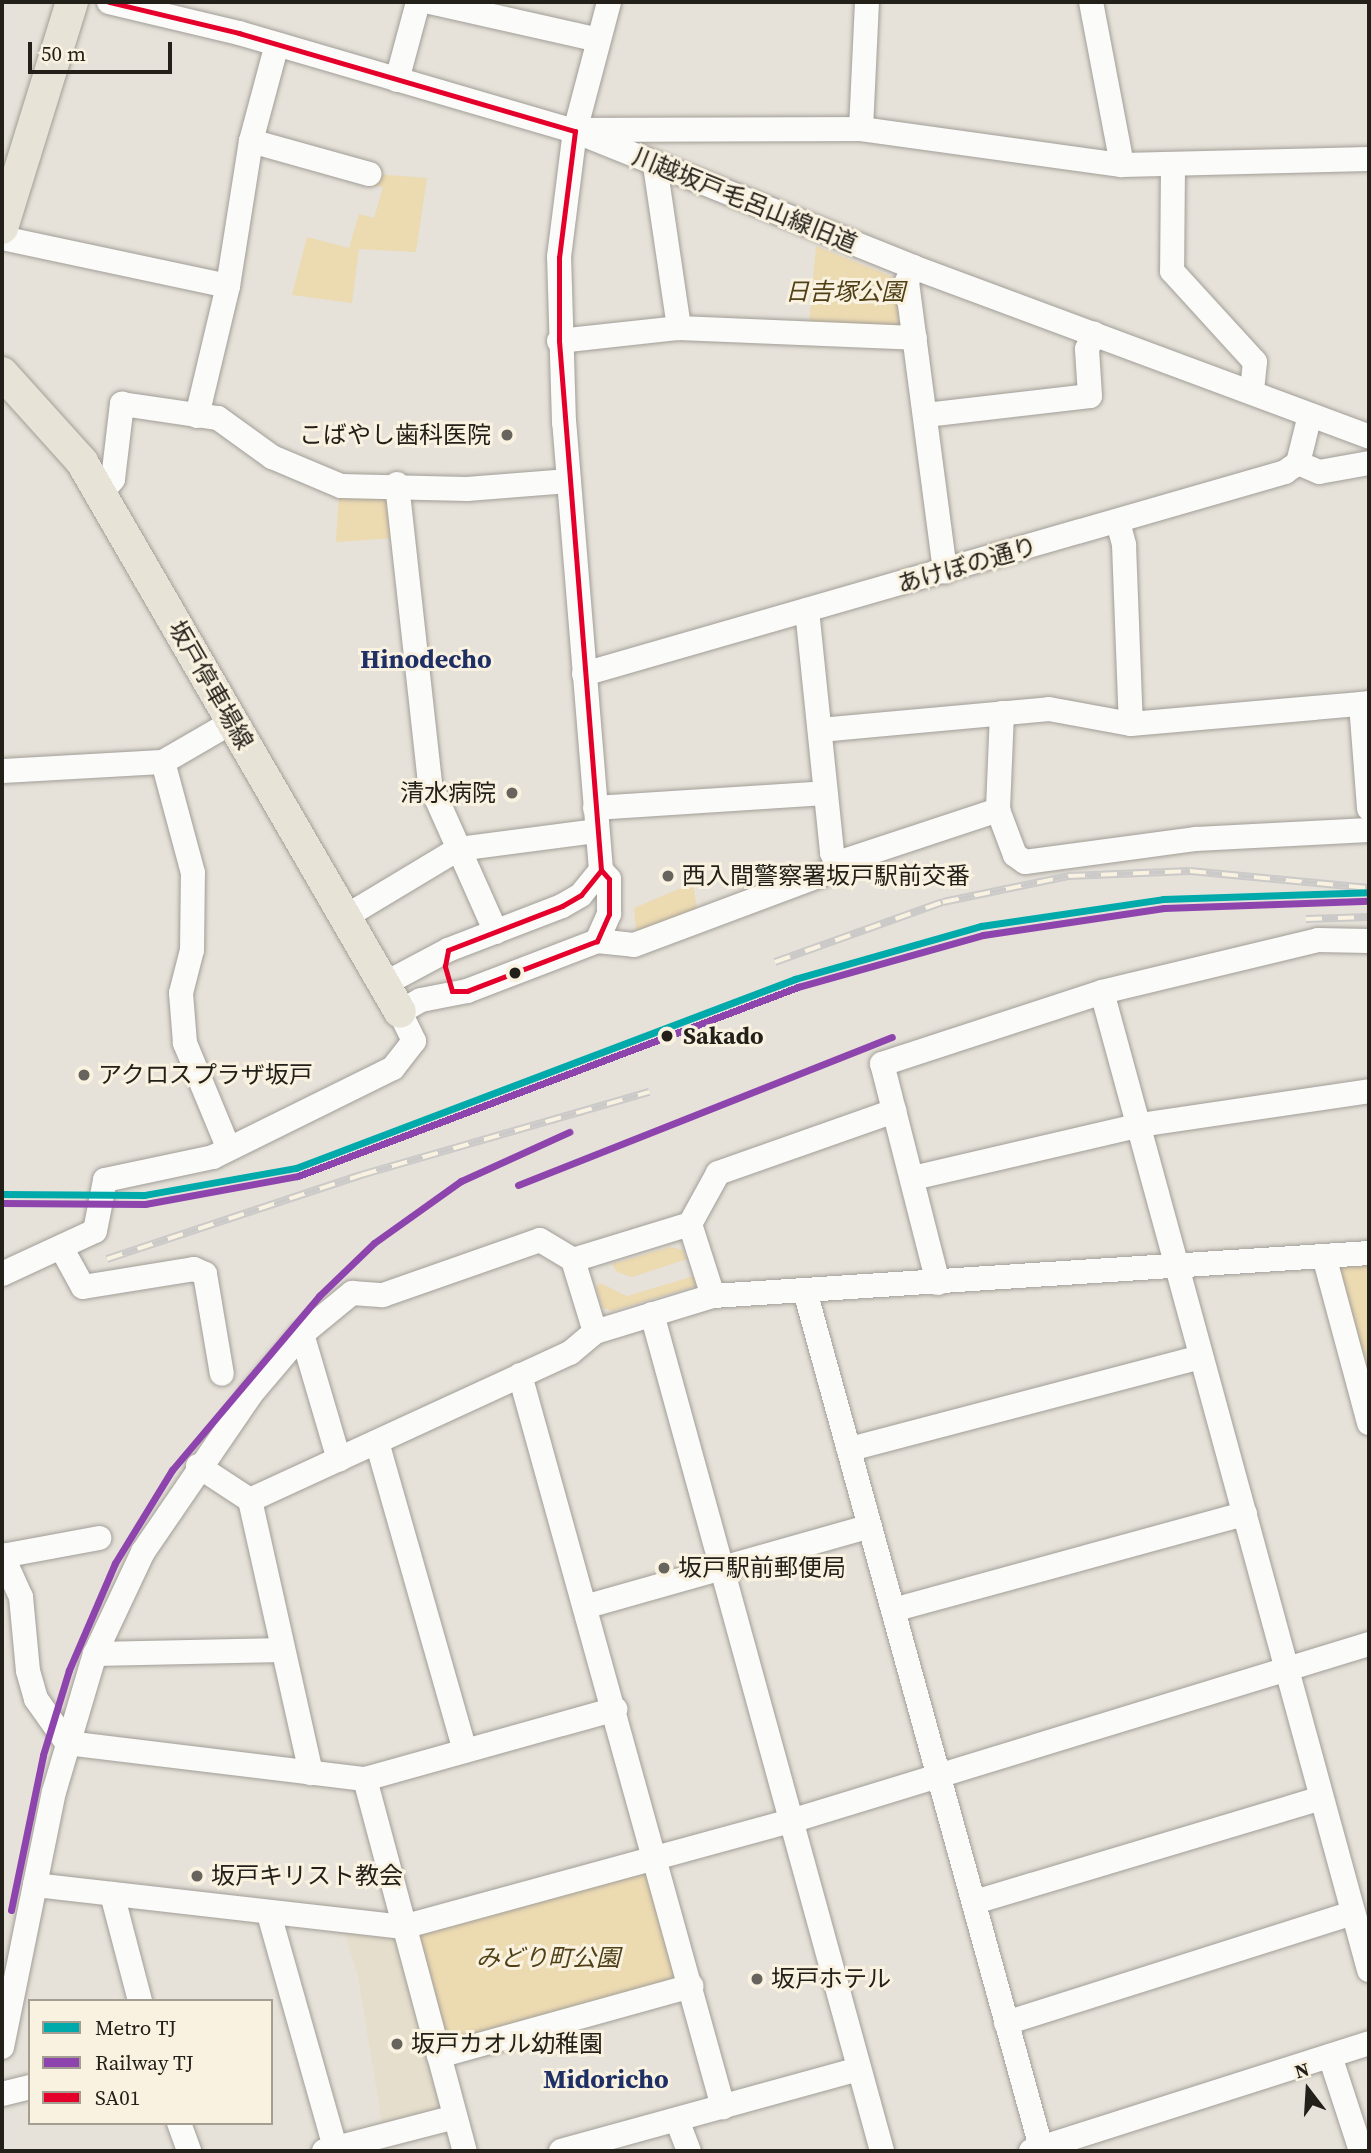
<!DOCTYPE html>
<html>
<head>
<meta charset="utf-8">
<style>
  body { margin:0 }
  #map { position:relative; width:1371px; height:2153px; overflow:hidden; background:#e6e2d9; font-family:"Source Serif 4","Noto Sans JP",serif }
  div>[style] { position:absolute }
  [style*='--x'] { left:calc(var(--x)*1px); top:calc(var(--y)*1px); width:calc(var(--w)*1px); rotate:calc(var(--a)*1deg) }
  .built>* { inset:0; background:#e5decc }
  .green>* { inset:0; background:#ecdab1; transform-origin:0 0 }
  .roads { filter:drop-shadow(0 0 2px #a29e98) drop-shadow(0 0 2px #a29e98) }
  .minor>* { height:24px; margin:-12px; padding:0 12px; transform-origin:12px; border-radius:12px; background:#fbfbf9 }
  .major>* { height:32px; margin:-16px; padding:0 16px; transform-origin:16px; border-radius:16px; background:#e7e4d7 }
  .rail>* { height:8px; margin-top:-4px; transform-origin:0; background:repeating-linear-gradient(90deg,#f9f2e0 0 16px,#cccac8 0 32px); box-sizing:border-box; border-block:2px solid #cccac8 }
  .bus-1>* { height:5px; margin:-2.5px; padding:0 2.5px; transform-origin:2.5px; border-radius:2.5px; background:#e4002b }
  .rail-1>* { height:7px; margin:-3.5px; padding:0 3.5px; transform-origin:3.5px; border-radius:3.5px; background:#8e44ad }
  .metro-1>* { height:7px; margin:-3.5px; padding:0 3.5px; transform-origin:3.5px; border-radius:3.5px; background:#01aaaa }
  .dots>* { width:19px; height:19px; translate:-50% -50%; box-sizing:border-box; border:4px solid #f9f2e0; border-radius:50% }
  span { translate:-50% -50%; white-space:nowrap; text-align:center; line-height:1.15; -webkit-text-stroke:6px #f9f2e0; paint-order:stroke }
  .street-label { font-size:24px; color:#23201a }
  .park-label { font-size:24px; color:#504016; font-style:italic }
  .poi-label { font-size:24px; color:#23201a }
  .right { translate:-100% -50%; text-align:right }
  .left { translate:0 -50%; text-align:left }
  .stop-label { font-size:24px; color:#23201a; font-weight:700 }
  .neighbourhood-label { font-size:26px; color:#1e2f66; font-weight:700 }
  .frame { position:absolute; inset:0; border:4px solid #23201a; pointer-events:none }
  .legend { position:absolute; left:28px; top:1999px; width:245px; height:126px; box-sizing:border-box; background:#f9f2e0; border:2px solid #a39e91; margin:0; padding:9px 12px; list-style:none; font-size:21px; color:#23201a }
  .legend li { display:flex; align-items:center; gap:14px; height:35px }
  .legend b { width:35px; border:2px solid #a39e91 }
  .north { position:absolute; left:1273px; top:2055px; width:70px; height:70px; -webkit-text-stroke:5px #f9f2e0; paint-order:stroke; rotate:343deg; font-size:19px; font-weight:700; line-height:28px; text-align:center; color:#23201a }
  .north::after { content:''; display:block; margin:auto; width:24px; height:32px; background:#23201a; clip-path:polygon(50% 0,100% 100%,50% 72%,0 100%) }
  .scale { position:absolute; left:28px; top:42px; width:144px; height:32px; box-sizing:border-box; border:4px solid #23201a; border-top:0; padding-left:9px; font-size:21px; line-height:24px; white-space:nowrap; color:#23201a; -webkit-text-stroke:5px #f9f2e0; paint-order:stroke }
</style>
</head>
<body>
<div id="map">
  <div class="built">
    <div style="clip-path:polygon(344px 1931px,394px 1937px,444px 2110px,383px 2130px,358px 1977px)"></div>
  </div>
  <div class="green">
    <div style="clip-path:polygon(376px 174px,427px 178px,416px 252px,359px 249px,352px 303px,292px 295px,307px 237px,349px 248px,359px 214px,374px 218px,383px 187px,371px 185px)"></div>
    <div style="clip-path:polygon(816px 246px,898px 279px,899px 328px,809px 323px)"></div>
    <div style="clip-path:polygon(385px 492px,397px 538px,336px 542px,339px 493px)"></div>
    <div style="clip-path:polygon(693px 883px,698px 916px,637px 939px,634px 908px)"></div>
    <div style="clip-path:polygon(670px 1247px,683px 1250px,687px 1259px,632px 1277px,617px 1272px,612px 1264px)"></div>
    <div style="clip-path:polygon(1369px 1260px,1369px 1385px,1337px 1264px)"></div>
    <div style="clip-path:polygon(694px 1276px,696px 1286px,612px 1311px,603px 1308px,596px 1287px,600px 1283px,627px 1296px)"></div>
    <div style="left:650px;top:1869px;width:116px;height:244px;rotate:75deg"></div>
  </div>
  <div class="roads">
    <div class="minor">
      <div style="--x:109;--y:2;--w:134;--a:13.4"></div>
      <div style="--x:239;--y:33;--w:350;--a:16.3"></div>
      <div style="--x:575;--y:131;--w:364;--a:21.9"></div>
      <div style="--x:913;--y:267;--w:487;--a:20.4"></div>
      <div style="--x:430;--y:2;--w:172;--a:12.7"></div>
      <div style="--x:1091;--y:2;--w:166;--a:79.2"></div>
      <div style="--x:397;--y:80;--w:81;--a:-74.9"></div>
      <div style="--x:861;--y:129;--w:127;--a:-87.3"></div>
      <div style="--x:579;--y:130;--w:282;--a:-0.2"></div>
      <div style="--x:861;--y:129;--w:263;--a:7.9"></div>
      <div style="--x:1122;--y:165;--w:247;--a:-1.4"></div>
      <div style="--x:251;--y:141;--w:123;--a:15.6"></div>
      <div style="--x:655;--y:165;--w:165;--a:81.6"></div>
      <div style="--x:1173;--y:166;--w:105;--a:90.5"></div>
      <div style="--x:1172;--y:271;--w:123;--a:47.6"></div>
      <div style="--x:1255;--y:362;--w:30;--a:96"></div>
      <div style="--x:2;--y:238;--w:231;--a:12"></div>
      <div style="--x:913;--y:267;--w:16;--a:112"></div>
      <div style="--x:907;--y:282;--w:292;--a:82.5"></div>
      <div style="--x:559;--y:341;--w:121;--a:-6.2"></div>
      <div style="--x:679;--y:328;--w:236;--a:2.4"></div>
      <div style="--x:926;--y:415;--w:165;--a:-6.6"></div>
      <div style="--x:1090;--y:396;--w:47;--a:-93.7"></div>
      <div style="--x:1087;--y:349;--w:17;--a:-65"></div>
      <div style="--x:197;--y:416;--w:134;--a:-76.6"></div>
      <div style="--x:228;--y:286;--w:147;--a:-81"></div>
      <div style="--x:251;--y:141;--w:100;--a:-75"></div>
      <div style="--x:1298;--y:463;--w:23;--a:23"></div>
      <div style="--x:1319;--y:472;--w:51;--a:-10.2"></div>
      <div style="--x:397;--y:484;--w:302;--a:83.7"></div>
      <div style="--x:430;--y:784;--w:162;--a:66"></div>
      <div style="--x:101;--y:494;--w:19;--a:-51"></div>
      <div style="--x:113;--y:479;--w:76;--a:-83.2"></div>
      <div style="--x:122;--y:404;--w:97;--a:8.3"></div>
      <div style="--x:218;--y:418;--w:67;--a:35.8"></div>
      <div style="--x:272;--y:457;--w:75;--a:22.8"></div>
      <div style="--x:341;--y:486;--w:126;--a:1.4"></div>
      <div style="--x:467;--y:489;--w:102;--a:-4.5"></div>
      <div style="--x:1118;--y:522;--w:24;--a:75"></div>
      <div style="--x:1124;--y:545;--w:179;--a:87.8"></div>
      <div style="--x:807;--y:610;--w:244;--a:84.1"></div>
      <div style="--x:832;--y:853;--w:12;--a:59"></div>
      <div style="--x:584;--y:674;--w:730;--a:-16.07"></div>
      <div style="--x:1285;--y:472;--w:16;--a:-35"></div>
      <div style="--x:1298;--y:463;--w:49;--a:-76"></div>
      <div style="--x:1369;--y:703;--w:8;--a:173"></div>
      <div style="--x:1361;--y:704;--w:105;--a:85.6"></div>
      <div style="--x:1002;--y:713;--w:97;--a:92.4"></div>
      <div style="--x:998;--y:810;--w:48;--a:69.3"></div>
      <div style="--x:1015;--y:855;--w:12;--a:35"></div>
      <div style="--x:1025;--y:862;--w:173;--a:-7.7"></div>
      <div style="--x:1196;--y:839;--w:173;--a:-3"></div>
      <div style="--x:820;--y:730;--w:230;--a:-5.2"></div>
      <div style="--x:1049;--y:709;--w:83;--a:10.4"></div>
      <div style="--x:1131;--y:724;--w:231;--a:-5"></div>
      <div style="--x:2;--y:771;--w:161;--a:-3.2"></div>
      <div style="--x:595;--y:808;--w:230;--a:-3.7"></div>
      <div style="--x:601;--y:870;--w:449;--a:-94.7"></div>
      <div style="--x:564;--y:423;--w:166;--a:-91.7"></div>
      <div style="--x:559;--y:257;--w:127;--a:-82.8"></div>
      <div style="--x:575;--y:131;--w:133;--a:-75.2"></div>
      <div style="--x:345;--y:917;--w:132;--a:-31"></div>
      <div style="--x:458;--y:849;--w:140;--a:-7.4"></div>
      <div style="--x:597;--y:941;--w:37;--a:6"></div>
      <div style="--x:634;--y:945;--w:211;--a:-20.5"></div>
      <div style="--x:832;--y:871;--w:10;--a:-53"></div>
      <div style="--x:838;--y:863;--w:169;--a:-18.3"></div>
      <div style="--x:1102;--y:992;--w:1014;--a:74.73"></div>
      <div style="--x:228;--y:1147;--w:113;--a:-112.5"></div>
      <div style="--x:185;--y:1043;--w:50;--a:-94.6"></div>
      <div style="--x:181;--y:993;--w:44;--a:-75.7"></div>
      <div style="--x:192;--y:950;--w:77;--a:-89.3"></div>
      <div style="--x:193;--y:873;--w:115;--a:-105.1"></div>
      <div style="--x:163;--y:762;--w:80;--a:-30.1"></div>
      <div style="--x:913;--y:1178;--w:233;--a:-13.1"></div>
      <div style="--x:1140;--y:1125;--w:232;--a:-8.4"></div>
      <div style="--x:62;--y:1249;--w:43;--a:61.1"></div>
      <div style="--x:83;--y:1287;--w:112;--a:-9.2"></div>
      <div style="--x:194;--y:1269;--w:12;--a:24"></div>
      <div style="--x:205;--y:1274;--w:101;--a:80.4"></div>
      <div style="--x:1324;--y:1256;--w:173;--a:74.9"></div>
      <div style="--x:2;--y:1274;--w:102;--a:-24.8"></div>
      <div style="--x:95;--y:1231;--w:52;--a:-78.9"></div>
      <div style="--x:105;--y:1180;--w:110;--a:-12"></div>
      <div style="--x:213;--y:1157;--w:201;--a:-26.3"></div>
      <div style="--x:393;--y:1068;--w:34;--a:-52"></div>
      <div style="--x:414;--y:1041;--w:32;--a:-116"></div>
      <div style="--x:400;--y:1012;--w:24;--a:-30"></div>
      <div style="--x:421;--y:1000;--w:47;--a:-11.1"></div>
      <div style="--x:467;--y:991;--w:139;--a:-21"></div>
      <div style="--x:597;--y:941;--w:30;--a:-66"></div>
      <div style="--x:609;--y:914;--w:35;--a:-90"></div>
      <div style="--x:609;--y:879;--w:12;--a:-132"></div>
      <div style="--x:601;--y:870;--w:32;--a:129"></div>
      <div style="--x:581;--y:895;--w:22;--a:150"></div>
      <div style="--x:562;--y:906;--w:122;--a:158.9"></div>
      <div style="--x:448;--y:950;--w:72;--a:152"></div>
      <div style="--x:938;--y:1283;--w:226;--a:-104.3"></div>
      <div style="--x:882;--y:1064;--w:231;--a:-18.1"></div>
      <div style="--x:1102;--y:992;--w:222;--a:-13.5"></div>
      <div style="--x:1318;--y:940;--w:51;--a:1.1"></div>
      <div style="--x:805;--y:1291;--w:892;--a:74.59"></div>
      <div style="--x:713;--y:1296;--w:76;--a:-107.7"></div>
      <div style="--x:690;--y:1224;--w:58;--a:-61.2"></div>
      <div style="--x:718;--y:1173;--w:187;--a:-19.4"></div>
      <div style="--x:652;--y:1314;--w:868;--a:74.63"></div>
      <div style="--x:595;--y:1332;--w:75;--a:-107"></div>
      <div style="--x:573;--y:1260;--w:122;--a:-17.1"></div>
      <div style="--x:302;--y:1334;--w:131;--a:73.6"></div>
      <div style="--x:520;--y:1375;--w:760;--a:74.5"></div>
      <div style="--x:377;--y:1442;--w:321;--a:74.1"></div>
      <div style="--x:850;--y:1449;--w:363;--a:-14.7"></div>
      <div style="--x:198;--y:1466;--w:62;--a:33.2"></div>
      <div style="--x:250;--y:1500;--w:352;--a:-24.7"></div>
      <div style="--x:570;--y:1353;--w:33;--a:-40"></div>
      <div style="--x:595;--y:1332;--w:123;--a:-17"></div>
      <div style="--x:713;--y:1296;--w:657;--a:-3.75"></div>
      <div style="--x:250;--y:1500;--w:280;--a:77.4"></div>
      <div style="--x:2;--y:1555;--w:46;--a:65.7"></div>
      <div style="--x:21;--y:1597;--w:74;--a:84.6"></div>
      <div style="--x:28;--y:1671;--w:29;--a:74"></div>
      <div style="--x:36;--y:1699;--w:54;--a:54.8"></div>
      <div style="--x:67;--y:1743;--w:300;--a:6.9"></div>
      <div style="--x:365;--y:1779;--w:260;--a:-15.6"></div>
      <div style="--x:2;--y:1556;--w:99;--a:-10.5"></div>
      <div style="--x:588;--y:1606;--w:293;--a:-15.8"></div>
      <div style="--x:893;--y:1610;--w:365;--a:-15.3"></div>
      <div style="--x:95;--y:1654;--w:188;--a:-1.2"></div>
      <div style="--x:365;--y:1779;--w:385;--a:75"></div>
      <div style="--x:35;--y:1885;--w:370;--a:6.5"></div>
      <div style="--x:403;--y:1927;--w:402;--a:-15.3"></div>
      <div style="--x:791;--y:1821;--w:604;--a:-17.03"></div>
      <div style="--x:112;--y:1894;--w:111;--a:75.3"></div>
      <div style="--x:975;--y:1902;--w:361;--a:-16.7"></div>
      <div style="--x:269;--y:1914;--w:243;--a:74.2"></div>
      <div style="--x:1006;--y:2023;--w:364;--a:-17.6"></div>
      <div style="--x:2;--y:2047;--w:260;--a:-78.5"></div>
      <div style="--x:54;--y:1792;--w:144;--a:-73.5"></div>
      <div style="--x:95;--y:1654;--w:113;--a:-64.8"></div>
      <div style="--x:143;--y:1552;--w:191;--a:-55.6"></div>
      <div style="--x:251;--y:1394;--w:79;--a:-49.6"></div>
      <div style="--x:302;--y:1334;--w:65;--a:-39.4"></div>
      <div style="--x:352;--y:1293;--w:31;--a:4"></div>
      <div style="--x:383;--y:1295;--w:166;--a:-19.3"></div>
      <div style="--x:540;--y:1240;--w:39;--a:31"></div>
      <div style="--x:439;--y:2056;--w:262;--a:-15.5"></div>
      <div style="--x:1330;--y:2056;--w:100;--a:71.9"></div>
      <div style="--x:2;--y:2094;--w:29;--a:-14"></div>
      <div style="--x:677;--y:2120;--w:33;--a:69"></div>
      <div style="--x:179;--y:2123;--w:30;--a:70"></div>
      <div style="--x:324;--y:2151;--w:135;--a:-14.5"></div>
      <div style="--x:561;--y:2151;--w:309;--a:-15.4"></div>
      <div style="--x:1031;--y:2151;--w:355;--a:-17.7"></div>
    </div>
    <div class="major">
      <div style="--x:2;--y:228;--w:237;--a:-72.8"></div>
      <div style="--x:2;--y:373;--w:120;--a:48"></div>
      <div style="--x:82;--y:462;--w:635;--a:59.96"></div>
    </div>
  </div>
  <div class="rail">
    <div style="--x:1306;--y:919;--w:63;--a:-1.8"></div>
    <div style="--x:775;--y:962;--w:178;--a:-19.7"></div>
    <div style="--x:943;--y:902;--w:129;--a:-11.7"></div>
    <div style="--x:1069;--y:876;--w:121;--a:-2.4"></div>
    <div style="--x:1190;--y:871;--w:180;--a:5.4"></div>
    <div style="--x:107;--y:1259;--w:268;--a:-18.3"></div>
    <div style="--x:361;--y:1175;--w:300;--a:-16.1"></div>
  </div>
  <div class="bus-1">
    <div style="--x:109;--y:2;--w:134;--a:13.4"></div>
    <div style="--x:239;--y:33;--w:350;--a:16.3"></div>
    <div style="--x:575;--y:131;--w:127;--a:97.2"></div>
    <div style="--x:559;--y:257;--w:84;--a:90"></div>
    <div style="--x:559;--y:341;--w:531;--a:85.46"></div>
    <div style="--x:601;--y:870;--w:12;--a:48"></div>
    <div style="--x:609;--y:879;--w:35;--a:90"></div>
    <div style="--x:609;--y:914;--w:30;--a:114"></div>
    <div style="--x:597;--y:941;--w:139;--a:159"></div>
    <div style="--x:467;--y:991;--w:15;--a:180"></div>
    <div style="--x:452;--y:991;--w:26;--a:-106"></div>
    <div style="--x:445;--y:966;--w:16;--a:-79"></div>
    <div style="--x:448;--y:950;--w:122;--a:-21.1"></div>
    <div style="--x:562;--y:906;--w:22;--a:-30"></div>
    <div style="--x:581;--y:895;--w:32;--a:-51"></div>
  </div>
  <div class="rail-1">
    <div style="--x:518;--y:1185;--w:402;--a:-21.6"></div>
    <div style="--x:2;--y:1203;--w:143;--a:0.4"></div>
    <div style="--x:145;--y:1204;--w:156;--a:-10.4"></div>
    <div style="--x:298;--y:1176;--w:535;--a:-20.71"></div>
    <div style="--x:798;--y:987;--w:192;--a:-15.7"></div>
    <div style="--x:983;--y:935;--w:183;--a:-8.5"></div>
    <div style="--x:1164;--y:908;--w:205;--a:-2"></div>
    <div style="--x:11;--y:1910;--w:158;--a:-78.3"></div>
    <div style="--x:43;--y:1755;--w:89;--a:-73"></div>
    <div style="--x:69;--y:1670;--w:116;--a:-66.7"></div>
    <div style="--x:115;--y:1563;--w:109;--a:-58.5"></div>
    <div style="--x:172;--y:1470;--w:228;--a:-49.8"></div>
    <div style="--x:319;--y:1296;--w:76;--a:-43.9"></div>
    <div style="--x:374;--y:1243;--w:107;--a:-35.5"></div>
    <div style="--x:461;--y:1181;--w:119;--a:-24.4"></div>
  </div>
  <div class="metro-1">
    <div style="--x:2;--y:1194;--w:142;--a:0.4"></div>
    <div style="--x:144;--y:1195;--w:154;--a:-10.1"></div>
    <div style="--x:296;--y:1168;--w:534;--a:-20.74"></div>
    <div style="--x:795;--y:979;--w:193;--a:-15.9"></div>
    <div style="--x:981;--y:926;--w:184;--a:-8.4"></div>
    <div style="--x:1163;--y:899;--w:206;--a:-1.9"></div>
  </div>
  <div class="dots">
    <div style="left:507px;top:435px;background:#67645d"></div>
    <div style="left:512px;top:793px;background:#67645d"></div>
    <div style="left:668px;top:876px;background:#67645d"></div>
    <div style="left:515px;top:973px;background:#23201a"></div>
    <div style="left:667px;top:1036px;background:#23201a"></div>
    <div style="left:84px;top:1075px;background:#67645d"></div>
    <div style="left:664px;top:1568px;background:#67645d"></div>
    <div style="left:197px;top:1876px;background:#67645d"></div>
    <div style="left:757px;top:1979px;background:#67645d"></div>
    <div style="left:397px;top:2044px;background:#67645d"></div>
  </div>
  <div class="street-label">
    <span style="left:745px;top:200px;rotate:22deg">川越坂戸毛呂山線旧道</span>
    <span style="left:967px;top:565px;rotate:-16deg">あけぼの通り</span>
    <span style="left:211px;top:685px;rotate:60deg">坂戸停車場線</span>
  </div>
  <div class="park-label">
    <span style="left:845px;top:292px">日𠮷塚公園</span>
    <span style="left:548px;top:1958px">みどり町公園</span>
  </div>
  <div class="poi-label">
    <span class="right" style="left:491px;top:435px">こばやし歯科医院</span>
    <span class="right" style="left:496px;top:793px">清水病院</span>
    <span class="left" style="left:682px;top:876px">西入間警察署坂戸駅前交番</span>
    <span class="left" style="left:98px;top:1075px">アクロスプラザ坂戸</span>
    <span class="left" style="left:678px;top:1568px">坂戸駅前郵便局</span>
    <span class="left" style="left:211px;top:1876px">坂戸キリスト教会</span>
    <span class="left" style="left:771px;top:1979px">坂戸ホテル</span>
    <span class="left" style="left:411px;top:2044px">坂戸カオル幼稚園</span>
  </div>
  <div class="stop-label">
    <span class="left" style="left:683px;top:1036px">Sakado</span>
  </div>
  <div class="neighbourhood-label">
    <span style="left:426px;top:660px">Hinodecho</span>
    <span style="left:606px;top:2080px">Midoricho</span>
  </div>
  <div class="frame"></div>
  <ul class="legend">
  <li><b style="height:9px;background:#01aaaa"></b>Metro TJ</li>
  <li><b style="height:9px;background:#8e44ad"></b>Railway TJ</li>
  <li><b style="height:9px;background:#e4002b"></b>SA01</li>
  </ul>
  <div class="north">N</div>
  <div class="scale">50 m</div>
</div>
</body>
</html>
